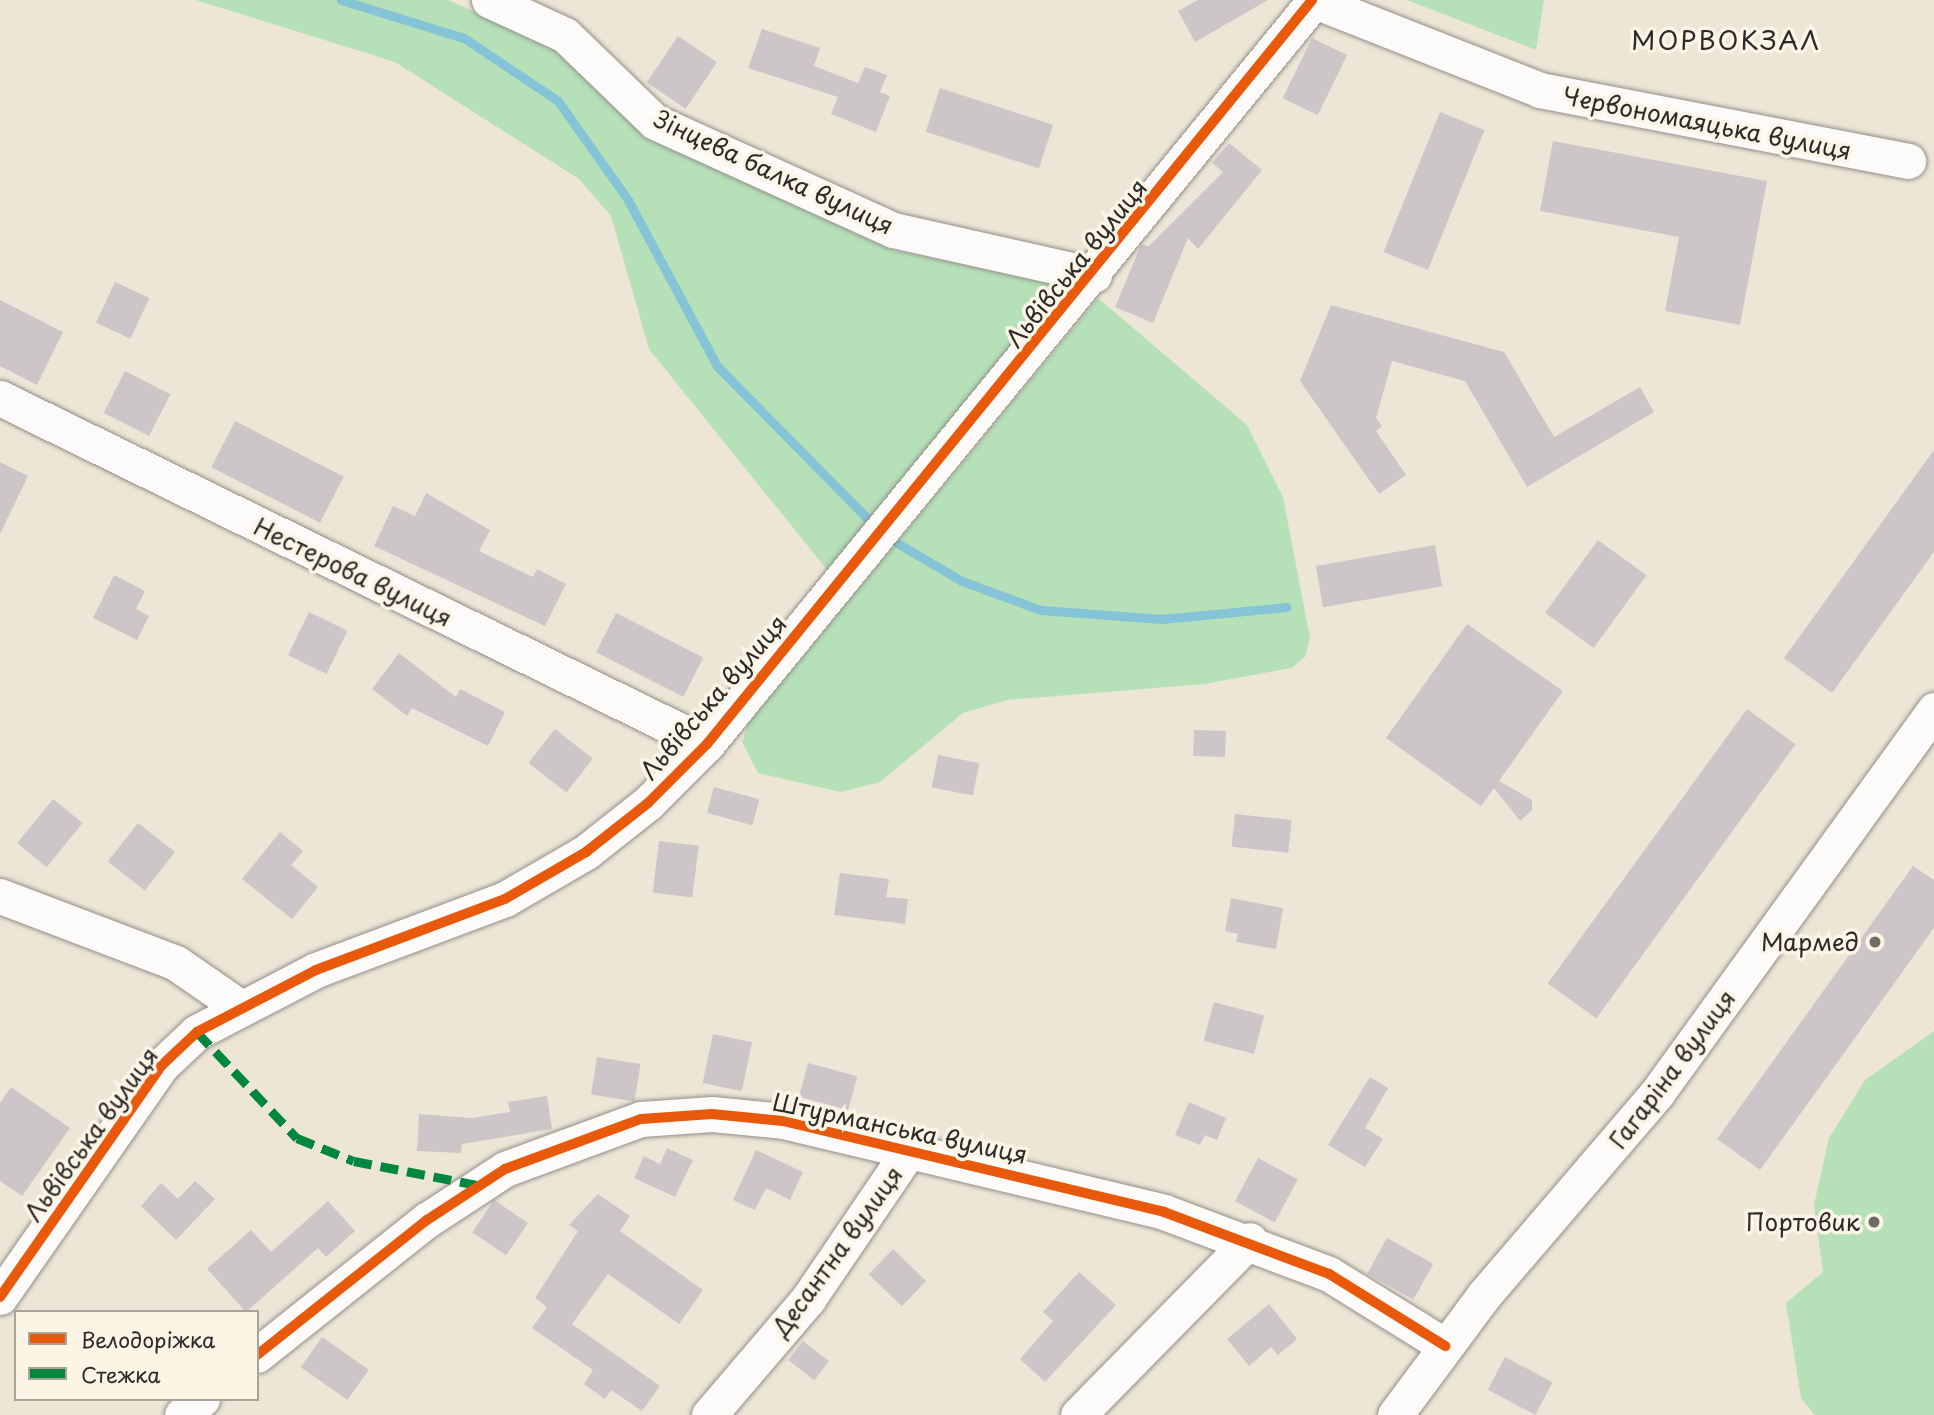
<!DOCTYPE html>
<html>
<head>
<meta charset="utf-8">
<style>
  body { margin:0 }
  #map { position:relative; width:1934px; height:1415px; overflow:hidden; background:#ede6d7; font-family:"Playpen Sans",sans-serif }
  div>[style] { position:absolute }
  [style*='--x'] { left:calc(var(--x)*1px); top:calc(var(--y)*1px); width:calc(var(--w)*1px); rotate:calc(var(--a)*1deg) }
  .green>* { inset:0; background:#b5e0b8 }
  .stream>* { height:9px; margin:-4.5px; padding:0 4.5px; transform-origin:4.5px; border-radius:4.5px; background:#85c3d6 }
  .building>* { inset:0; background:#cdc6c8; transform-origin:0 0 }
  .roads { filter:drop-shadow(0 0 2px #928f87) drop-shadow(0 0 2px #928f87) }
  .minor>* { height:35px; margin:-17.5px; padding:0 17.5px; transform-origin:17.5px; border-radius:17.5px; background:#fcfbf9 }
  .quiet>* { height:9px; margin-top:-4.5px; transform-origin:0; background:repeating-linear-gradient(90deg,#00873e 0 18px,transparent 0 27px) }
  .cycleway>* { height:10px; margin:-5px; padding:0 5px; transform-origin:5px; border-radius:5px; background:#e8590c }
  .dots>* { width:19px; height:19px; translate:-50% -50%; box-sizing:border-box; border:4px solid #fcf5e5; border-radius:50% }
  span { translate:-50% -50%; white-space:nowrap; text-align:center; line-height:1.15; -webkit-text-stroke:7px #fcf5e5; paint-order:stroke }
  .street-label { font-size:24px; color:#2b2b2b }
  .poi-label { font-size:24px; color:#2b2b2b }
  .right { translate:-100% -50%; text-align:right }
  .neighbourhood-label { font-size:26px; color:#2b2b2b; letter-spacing:2px }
  .legend { position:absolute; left:14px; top:1310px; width:245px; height:91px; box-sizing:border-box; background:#fcf5e5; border:2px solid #a8a49b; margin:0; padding:9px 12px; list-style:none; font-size:21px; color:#2b2b2b }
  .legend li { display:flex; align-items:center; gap:14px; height:35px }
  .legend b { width:35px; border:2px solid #a8a49b }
</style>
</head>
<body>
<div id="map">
  <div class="green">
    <div style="clip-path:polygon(196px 0,448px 0,553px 46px,647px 137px,889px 249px,1062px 286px,828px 571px,649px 349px,611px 216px,579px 179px,395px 62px)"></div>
    <div style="clip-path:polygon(1407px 0,1544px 0,1536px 50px)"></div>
    <div style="clip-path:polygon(1098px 298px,1247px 425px,1283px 497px,1310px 638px,1305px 657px,1291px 668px,1205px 684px,1007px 700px,963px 713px,880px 782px,841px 792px,758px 773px,742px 742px,749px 722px)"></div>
    <div style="clip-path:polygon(1934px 1031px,1934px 1415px,1815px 1415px,1801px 1398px,1786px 1303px,1823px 1272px,1814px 1205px,1829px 1138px,1865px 1080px)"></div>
  </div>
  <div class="stream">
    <div style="--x:341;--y:0;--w:129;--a:17.2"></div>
    <div style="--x:464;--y:38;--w:113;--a:33.8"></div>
    <div style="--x:558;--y:101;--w:121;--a:54.7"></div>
    <div style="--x:628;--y:200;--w:188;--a:61.8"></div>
    <div style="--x:717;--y:366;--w:228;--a:45.4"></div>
    <div style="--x:887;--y:537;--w:87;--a:30.4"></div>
    <div style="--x:962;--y:581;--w:84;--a:20.2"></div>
    <div style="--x:1041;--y:610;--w:121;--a:4.3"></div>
    <div style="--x:1162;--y:619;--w:125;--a:-5.5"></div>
  </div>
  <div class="building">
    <div style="clip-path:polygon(1198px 0,1268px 0,1195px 42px,1178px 11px)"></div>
    <div style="clip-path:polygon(762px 29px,820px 48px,814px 66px,858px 83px,865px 67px,887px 75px,880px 92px,890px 96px,876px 132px,831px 114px,838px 97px,748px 68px)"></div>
    <div style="left:678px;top:36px;width:47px;height:56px;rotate:34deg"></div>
    <div style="left:1312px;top:38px;width:39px;height:67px;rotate:26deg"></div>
    <div style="left:940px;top:88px;width:119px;height:46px;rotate:18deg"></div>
    <div style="left:1440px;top:112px;width:48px;height:151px;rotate:22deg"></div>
    <div style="clip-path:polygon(1553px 141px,1767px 181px,1740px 325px,1665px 311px,1679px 237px,1540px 211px)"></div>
    <div style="clip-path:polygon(1229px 143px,1262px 170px,1198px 249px,1188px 238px,1153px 323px,1115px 307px,1141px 245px,1149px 246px,1223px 172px,1212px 163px)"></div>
    <div style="left:115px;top:282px;width:38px;height:45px;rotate:25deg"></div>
    <div style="clip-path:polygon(0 300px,63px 332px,37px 385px,0 366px)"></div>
    <div style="clip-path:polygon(1331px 305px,1504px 352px,1554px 437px,1640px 387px,1654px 412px,1527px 487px,1465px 381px,1392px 361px,1376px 418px,1382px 426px,1376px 431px,1406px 475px,1379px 494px,1300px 381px)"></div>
    <div style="left:125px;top:371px;width:51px;height:47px;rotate:27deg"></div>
    <div style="left:235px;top:421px;width:122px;height:52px;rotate:27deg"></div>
    <div style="clip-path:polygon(1934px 450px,1934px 552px,1832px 693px,1784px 658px)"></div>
    <div style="clip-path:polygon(0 462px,28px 476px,0 534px)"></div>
    <div style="clip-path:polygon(426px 493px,490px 530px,479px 551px,533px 577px,537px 569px,566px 584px,545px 626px,374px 546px,393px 506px,415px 516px)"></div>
    <div style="left:1598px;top:540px;width:60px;height:90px;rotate:36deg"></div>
    <div style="left:1435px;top:545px;width:42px;height:121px;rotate:80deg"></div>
    <div style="clip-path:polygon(114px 575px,145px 591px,136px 609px,149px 616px,137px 640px,93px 618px)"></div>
    <div style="left:309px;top:612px;width:43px;height:48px;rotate:26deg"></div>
    <div style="left:616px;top:613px;width:98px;height:44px;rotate:27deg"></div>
    <div style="clip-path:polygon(1467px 624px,1563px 691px,1499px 781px,1532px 800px,1532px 810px,1520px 821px,1494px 788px,1481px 806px,1386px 738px)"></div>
    <div style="clip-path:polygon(399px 653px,456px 697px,460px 689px,505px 712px,488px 746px,412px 708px,407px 716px,372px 689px)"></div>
    <div style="left:1747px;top:709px;width:60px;height:339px;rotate:36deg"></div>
    <div style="left:555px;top:729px;width:48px;height:43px;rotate:38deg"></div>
    <div style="left:1194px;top:730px;width:32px;height:26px;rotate:2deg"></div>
    <div style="left:938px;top:755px;width:42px;height:33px;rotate:11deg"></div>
    <div style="left:714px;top:787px;width:47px;height:27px;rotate:15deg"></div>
    <div style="left:53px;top:799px;width:38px;height:57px;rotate:39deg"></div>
    <div style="left:1235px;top:814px;width:57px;height:33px;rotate:6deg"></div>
    <div style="left:138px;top:823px;width:47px;height:49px;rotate:38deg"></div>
    <div style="clip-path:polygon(280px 832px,303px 851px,291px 865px,318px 887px,292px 919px,242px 879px)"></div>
    <div style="left:659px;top:841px;width:40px;height:52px;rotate:7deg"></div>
    <div style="clip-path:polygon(1913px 866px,1934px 880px,1934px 928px,1760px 1170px,1717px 1139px)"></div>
    <div style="clip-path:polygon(840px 873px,889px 879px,886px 897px,908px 899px,905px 924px,834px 915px)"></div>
    <div style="clip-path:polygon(1231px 898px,1283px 908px,1276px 949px,1236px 942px,1238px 934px,1225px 931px)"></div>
    <div style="left:1214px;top:1002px;width:52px;height:40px;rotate:15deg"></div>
    <div style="left:713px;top:1034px;width:40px;height:50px;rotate:12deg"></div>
    <div style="left:597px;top:1057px;width:44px;height:38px;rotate:9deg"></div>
    <div style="left:808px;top:1063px;width:51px;height:35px;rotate:15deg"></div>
    <div style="clip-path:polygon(1370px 1077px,1388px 1088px,1365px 1128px,1383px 1139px,1365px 1167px,1328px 1145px)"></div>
    <div style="clip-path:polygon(11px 1087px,70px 1128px,22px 1196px,0 1181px,0 1103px)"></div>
    <div style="clip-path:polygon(547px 1096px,552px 1129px,462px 1144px,461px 1153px,417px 1151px,419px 1114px,472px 1118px,510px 1112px,508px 1102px)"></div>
    <div style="clip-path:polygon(1189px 1102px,1226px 1118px,1217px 1140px,1205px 1135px,1200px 1145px,1175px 1135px)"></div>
    <div style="clip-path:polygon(667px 1148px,693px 1160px,675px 1197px,634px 1178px,644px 1156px,660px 1164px)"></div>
    <div style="clip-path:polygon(756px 1150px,803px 1172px,790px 1200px,766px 1188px,755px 1210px,733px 1200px)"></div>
    <div style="left:1258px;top:1158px;width:45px;height:49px;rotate:28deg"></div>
    <div style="clip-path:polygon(195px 1181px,215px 1199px,176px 1240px,141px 1206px,161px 1183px,178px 1199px)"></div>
    <div style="clip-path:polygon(598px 1194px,630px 1216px,620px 1231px,703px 1290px,679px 1324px,608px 1274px,572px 1324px,660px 1386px,642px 1411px,611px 1390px,605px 1399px,584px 1384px,593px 1370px,532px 1328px,547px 1307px,535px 1298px,578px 1231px,569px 1225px)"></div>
    <div style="left:494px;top:1200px;width:41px;height:39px;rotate:34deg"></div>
    <div style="clip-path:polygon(328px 1201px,355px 1231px,326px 1257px,318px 1248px,246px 1312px,207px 1269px,251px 1230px,271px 1252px)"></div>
    <div style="left:1387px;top:1238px;width:53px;height:41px;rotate:29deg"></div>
    <div style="left:893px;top:1249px;width:46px;height:35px;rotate:44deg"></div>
    <div style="clip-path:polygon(1079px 1272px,1116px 1305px,1045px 1382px,1020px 1359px,1053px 1321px,1043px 1312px)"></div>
    <div style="clip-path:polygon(1269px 1304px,1297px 1339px,1278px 1355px,1271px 1347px,1249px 1366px,1227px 1339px)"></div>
    <div style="left:322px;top:1337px;width:57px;height:37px;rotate:35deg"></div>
    <div style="left:803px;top:1341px;width:33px;height:24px;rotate:38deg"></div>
    <div style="left:1505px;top:1357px;width:54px;height:37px;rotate:28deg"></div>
  </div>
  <div class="roads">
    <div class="minor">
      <div style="--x:489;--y:0;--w:84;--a:24.7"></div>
      <div style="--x:565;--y:35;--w:125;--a:44"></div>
      <div style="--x:655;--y:122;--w:261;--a:24.4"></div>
      <div style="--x:893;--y:230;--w:206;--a:12.6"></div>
      <div style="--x:1312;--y:0;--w:245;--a:21.5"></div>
      <div style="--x:1540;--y:90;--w:375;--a:10.9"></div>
      <div style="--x:0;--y:398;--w:787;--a:26.08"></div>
      <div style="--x:0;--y:896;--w:188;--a:20.8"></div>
      <div style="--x:176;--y:963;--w:75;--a:34.7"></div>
      <div style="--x:0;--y:1297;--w:283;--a:-55.1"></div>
      <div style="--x:162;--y:1065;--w:48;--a:-43.3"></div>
      <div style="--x:197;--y:1032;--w:134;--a:-27.5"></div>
      <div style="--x:316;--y:970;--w:202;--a:-20.6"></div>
      <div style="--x:505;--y:899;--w:94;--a:-30.1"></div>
      <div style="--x:586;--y:852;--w:79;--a:-38.3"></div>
      <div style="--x:648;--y:803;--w:83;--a:-45"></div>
      <div style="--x:707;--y:744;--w:959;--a:-50.75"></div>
      <div style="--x:257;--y:1355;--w:217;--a:-38.5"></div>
      <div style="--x:427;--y:1220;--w:93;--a:-33.2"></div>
      <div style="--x:505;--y:1169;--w:145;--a:-20.2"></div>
      <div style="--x:641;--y:1119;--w:71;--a:-4"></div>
      <div style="--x:712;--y:1114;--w:71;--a:5.6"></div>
      <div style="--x:783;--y:1121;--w:392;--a:13.4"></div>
      <div style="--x:1164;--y:1212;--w:176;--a:20.6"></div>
      <div style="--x:1329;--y:1274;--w:137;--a:31.8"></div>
      <div style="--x:182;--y:1415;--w:26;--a:-39"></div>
      <div style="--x:709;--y:1415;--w:153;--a:-49.5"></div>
      <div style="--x:808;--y:1299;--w:181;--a:-55.8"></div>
      <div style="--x:1078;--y:1415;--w:245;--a:-45.5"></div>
      <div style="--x:1395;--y:1415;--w:149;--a:-53.4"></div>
      <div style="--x:1484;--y:1295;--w:266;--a:-49.4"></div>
      <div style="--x:1657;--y:1093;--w:473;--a:-54.1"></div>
    </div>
  </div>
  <div class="quiet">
    <div style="--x:197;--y:1032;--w:146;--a:46.7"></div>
    <div style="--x:297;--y:1138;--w:61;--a:22"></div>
    <div style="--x:354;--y:1161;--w:125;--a:11"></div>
  </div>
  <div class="cycleway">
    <div style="--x:0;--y:1297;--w:283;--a:-55.1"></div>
    <div style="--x:162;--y:1065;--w:48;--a:-43.3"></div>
    <div style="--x:197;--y:1032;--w:134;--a:-27.5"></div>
    <div style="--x:316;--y:970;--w:202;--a:-20.6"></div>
    <div style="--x:505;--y:899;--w:94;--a:-30.1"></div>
    <div style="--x:586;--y:852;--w:79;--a:-38.3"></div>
    <div style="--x:648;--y:803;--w:83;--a:-45"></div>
    <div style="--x:707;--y:744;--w:959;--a:-50.88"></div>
    <div style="--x:257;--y:1355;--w:217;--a:-38.5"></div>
    <div style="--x:427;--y:1220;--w:93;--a:-33.2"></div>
    <div style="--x:505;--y:1169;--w:145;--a:-20.2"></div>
    <div style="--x:641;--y:1119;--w:71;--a:-4"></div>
    <div style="--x:712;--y:1114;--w:71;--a:5.6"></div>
    <div style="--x:783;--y:1121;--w:392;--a:13.4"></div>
    <div style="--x:1164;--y:1212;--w:176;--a:20.6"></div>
    <div style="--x:1329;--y:1274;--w:137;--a:31.8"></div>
  </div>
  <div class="dots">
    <div style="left:1875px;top:942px;background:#6f6c67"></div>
    <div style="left:1874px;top:1222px;background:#6f6c67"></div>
  </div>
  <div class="street-label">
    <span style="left:1707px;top:123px;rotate:11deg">Червономаяцька вулиця</span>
    <span style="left:774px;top:172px;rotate:25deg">Зінцева балка вулиця</span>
    <span style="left:1076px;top:263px;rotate:-51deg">Львівська вулиця</span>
    <span style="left:353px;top:572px;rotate:26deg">Нестерова вулиця</span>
    <span style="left:713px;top:697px;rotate:-49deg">Львівська вулиця</span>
    <span style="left:1672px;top:1069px;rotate:-53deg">Гагаріна вулиця</span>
    <span style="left:900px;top:1128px;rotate:12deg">Штурманська вулиця</span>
    <span style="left:91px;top:1134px;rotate:-54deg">Львівська вулиця</span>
    <span style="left:837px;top:1251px;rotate:-54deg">Десантна вулиця</span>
  </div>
  <div class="poi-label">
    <span class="right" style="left:1859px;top:942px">Мармед</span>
    <span class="right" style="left:1860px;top:1222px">Портовик</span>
  </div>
  <div class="neighbourhood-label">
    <span style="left:1726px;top:40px">МОРВОКЗАЛ</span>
  </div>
  <ul class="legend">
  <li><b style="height:9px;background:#e8590c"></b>Велодоріжка</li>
  <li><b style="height:9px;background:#00873e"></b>Стежка</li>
  </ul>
</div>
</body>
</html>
